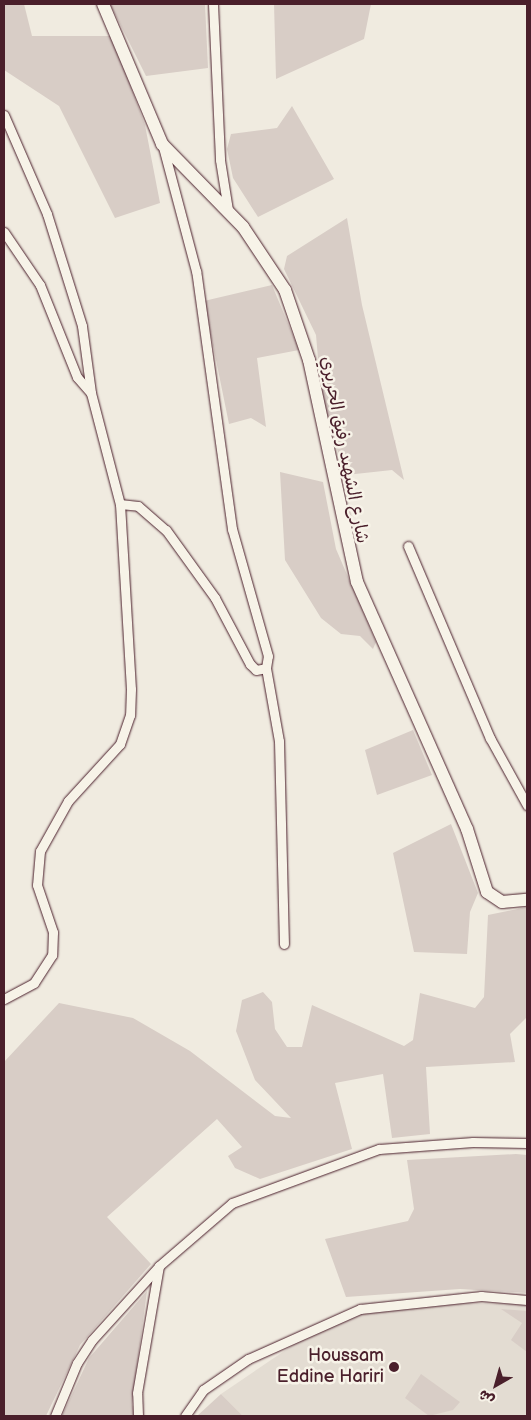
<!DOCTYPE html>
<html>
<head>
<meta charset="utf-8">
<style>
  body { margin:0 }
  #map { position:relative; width:531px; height:1420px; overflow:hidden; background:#f0ebe0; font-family:"Balsamiq Sans","Playpen Sans Arabic",sans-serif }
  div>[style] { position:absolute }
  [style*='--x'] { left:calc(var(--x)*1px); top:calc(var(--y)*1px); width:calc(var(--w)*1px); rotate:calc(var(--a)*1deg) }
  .built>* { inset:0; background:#e3dcd2 }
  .green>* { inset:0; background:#d8cdc6 }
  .roads { filter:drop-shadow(0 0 1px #4a1f2b) drop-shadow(0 0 1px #4a1f2b) }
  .street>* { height:9px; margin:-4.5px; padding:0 4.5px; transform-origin:4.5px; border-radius:4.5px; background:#f7f3e8 }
  .secondary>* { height:12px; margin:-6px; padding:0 6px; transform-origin:6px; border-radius:6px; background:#f7f3e8 }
  .dots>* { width:14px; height:14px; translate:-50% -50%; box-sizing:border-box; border:2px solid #f7f3e8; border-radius:50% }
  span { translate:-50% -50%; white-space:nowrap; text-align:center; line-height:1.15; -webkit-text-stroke:5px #f7f3e8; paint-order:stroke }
  .street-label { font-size:18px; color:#4a1f2b }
  .poi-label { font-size:18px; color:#4a1f2b }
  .right { translate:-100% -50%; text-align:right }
  .frame { position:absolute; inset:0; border:5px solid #4a1f2b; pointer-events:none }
  .north { position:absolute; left:471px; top:1360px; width:50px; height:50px; -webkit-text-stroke:4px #f7f3e8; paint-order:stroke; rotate:218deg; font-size:14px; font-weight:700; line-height:20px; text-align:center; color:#4a1f2b }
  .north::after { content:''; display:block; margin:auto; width:18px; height:22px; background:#4a1f2b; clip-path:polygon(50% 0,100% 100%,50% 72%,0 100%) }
</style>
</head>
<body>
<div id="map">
  <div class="built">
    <div style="clip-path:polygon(450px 1303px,527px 1304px,527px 1416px,243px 1416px,221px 1394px,299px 1341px,372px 1308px)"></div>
  </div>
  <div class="green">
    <div style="clip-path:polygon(4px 4px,24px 4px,32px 36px,112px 36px,145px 125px,160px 203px,115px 218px,59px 106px,4px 70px)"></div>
    <div style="clip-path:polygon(110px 4px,205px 4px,208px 68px,146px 76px)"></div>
    <div style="clip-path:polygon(274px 4px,371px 4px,364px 39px,276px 79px)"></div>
    <div style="clip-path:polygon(292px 106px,334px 179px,258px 217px,233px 178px,227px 149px,231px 134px,277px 128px)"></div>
    <div style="clip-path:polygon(347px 218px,362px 305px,404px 480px,392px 470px,346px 475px,322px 405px,316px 335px,284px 269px,287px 256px)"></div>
    <div style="clip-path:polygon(272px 285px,299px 350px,257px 358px,266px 427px,251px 418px,229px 424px,204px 301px)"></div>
    <div style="clip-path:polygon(280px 472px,323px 482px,336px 549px,376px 642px,373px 649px,360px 636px,341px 634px,321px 618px,285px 560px)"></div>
    <div style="clip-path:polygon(413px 730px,432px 775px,377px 795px,365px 750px)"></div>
    <div style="clip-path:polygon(451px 824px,478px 893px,470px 912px,467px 954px,414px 952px,393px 853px)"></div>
    <div style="clip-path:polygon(527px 907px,527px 1017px,510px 1034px,515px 1062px,426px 1067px,430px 1134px,392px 1138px,383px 1074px,335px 1083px,352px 1149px,260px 1179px,235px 1168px,228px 1156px,242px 1147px,217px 1119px,107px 1217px,151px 1264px,80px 1345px,46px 1416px,4px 1416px,4px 1062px,59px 1003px,133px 1018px,190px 1051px,275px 1116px,291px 1118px,255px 1080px,236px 1031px,242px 1000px,263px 992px,272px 1002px,275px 1029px,287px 1047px,302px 1047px,312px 1005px,404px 1046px,413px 1040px,420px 993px,475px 1008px,484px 997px,488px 915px)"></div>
    <div style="clip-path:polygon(516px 1154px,527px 1155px,527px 1293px,460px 1289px,346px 1297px,325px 1239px,408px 1221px,414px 1209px,407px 1160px)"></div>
    <div style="clip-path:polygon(147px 1291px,132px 1404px,135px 1416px,62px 1416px,89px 1358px)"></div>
    <div style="clip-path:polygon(501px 1309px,527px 1311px,527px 1352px,511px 1340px,522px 1323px)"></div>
    <div style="clip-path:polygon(421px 1374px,460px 1402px,453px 1410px,429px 1416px,405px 1398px)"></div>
    <div style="clip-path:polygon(221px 1394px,243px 1416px,197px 1416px)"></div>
  </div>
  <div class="roads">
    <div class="street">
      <div style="--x:213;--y:4;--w:156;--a:87.4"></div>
      <div style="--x:220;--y:160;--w:51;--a:80.9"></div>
      <div style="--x:4;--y:115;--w:108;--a:66.5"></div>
      <div style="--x:47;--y:214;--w:117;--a:72.6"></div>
      <div style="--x:82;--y:326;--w:68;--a:82.3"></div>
      <div style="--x:91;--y:393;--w:115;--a:75.4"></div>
      <div style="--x:120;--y:504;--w:185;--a:86.6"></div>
      <div style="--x:131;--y:689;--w:26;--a:92"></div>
      <div style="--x:130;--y:715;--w:31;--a:109"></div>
      <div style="--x:120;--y:744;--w:77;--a:132.4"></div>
      <div style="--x:68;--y:801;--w:57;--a:119.2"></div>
      <div style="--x:40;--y:851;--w:34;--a:95"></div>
      <div style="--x:37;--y:885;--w:50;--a:71.2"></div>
      <div style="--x:53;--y:932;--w:23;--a:92"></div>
      <div style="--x:52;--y:955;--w:33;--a:123"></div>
      <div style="--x:34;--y:983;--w:34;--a:152"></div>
      <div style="--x:4;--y:232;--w:64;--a:55.8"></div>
      <div style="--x:40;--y:285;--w:99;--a:68.1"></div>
      <div style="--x:77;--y:377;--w:21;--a:49"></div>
      <div style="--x:120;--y:504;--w:18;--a:6"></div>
      <div style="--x:138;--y:506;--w:37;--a:41"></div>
      <div style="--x:166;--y:530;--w:84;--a:54.2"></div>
      <div style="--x:215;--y:598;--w:75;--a:62.1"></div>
      <div style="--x:250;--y:664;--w:8;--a:45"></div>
      <div style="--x:256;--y:670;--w:10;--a:-11"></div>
      <div style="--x:266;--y:668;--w:12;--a:-81"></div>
      <div style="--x:268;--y:656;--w:132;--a:-105.8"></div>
      <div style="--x:232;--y:529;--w:260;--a:-97.9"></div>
      <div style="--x:196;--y:271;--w:128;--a:-104.9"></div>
      <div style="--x:408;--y:546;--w:209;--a:66.9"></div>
      <div style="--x:490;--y:738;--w:77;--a:61.1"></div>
      <div style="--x:266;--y:668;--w:74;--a:79.9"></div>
      <div style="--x:279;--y:741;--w:203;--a:88.6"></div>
      <div style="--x:55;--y:1416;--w:57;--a:-67.5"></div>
      <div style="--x:77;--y:1363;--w:27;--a:-57"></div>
      <div style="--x:92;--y:1340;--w:100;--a:-47.8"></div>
      <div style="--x:159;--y:1266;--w:96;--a:-40.8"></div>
      <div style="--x:232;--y:1203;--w:157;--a:-20.2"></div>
      <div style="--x:379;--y:1149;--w:94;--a:-4.3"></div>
      <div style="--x:473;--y:1142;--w:54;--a:1.1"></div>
      <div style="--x:138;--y:1416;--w:23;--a:-92"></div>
      <div style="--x:137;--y:1393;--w:129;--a:-80.2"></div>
      <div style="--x:185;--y:1416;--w:32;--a:-55"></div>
      <div style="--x:203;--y:1390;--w:55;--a:-34.6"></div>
      <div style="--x:248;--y:1359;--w:123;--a:-24.1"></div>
      <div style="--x:360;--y:1309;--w:122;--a:-6.1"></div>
      <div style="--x:481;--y:1296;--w:46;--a:5"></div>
    </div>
    <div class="secondary">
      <div style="--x:103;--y:4;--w:152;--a:67.1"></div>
      <div style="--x:162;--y:144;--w:116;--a:45.7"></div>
      <div style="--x:243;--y:227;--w:76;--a:56.3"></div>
      <div style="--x:285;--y:290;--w:74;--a:71.1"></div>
      <div style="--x:309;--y:360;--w:227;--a:77.8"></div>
      <div style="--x:357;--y:582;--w:270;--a:66"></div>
      <div style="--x:467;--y:829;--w:66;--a:72.4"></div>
      <div style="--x:487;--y:892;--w:18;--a:34"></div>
      <div style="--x:502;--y:902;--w:25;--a:-5"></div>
    </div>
  </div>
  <div class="dots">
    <div style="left:394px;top:1367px;background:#4a1f2b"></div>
  </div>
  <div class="street-label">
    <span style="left:344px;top:450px;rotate:79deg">شارع الشهيد رفيق الحريري</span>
  </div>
  <div class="poi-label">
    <span class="right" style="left:384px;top:1367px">Houssam<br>Eddine Hariri</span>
  </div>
  <div class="frame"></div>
  <div class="north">ش</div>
</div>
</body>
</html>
